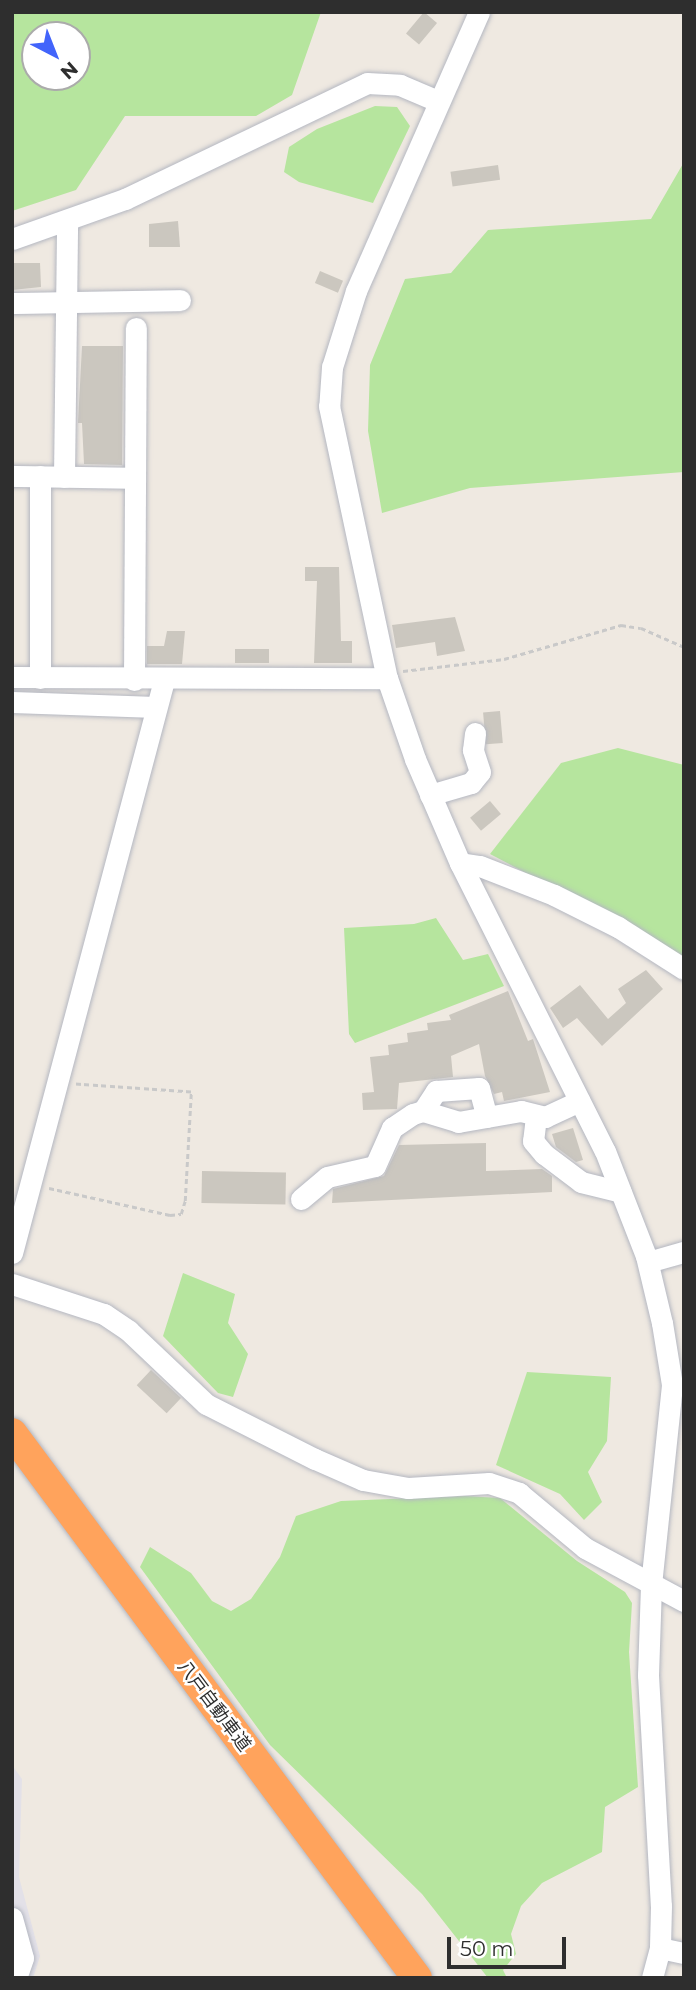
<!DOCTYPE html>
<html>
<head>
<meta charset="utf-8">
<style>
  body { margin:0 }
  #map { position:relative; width:696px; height:1990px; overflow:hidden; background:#efe9e1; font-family:Montserrat,"Noto Sans JP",sans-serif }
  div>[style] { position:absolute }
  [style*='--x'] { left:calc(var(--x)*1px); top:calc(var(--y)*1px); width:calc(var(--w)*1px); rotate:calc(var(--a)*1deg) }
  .industrial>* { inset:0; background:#e3e1e8 }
  .green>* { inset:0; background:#b6e59e }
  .building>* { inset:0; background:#cbc7bf; transform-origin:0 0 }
  .path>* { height:2.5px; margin-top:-1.25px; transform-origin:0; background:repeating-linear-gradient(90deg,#c9c9c9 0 5px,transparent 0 8.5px) }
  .roads { filter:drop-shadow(0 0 2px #b4b7c1) drop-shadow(0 0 2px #b4b7c1) }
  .minor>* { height:21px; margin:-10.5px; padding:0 10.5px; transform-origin:10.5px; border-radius:10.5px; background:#fff }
  .highway>* { height:30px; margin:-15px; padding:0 15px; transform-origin:15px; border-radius:15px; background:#ffa35c }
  span { translate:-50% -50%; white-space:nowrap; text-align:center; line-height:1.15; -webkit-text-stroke:5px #fff; paint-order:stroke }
  .street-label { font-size:18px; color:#2e2e2e }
  .frame { position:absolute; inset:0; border:14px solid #2e2e2e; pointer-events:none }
  .north { position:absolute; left:21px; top:21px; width:70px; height:70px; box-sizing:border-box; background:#fff; border:2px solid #ababab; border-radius:50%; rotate:138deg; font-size:19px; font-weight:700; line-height:28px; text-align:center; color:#2e2e2e }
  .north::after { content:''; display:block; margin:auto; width:24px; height:32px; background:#4264fb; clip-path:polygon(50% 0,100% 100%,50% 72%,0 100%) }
  .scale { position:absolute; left:447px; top:1937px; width:119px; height:32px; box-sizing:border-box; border:4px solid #2e2e2e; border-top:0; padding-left:9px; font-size:21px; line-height:24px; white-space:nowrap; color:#2e2e2e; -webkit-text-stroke:5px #fff; paint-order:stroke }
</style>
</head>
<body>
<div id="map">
  <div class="industrial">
    <div style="clip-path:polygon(12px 1765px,22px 1779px,19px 1877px,40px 1956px,33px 1978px,12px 1978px)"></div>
  </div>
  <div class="green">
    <div style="clip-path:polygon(evenodd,12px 12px,321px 12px,292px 95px,256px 116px,125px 116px,76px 190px,12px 211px,12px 12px,77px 35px,77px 77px,35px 77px,35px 35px,77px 35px)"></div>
    <div style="clip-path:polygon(375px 106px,397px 107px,410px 126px,373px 203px,299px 182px,284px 172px,289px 147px,317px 129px)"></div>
    <div style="clip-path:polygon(684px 162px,684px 472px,470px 488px,382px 513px,368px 431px,370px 365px,405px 279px,451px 273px,488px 230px,651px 219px)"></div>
    <div style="clip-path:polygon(618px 748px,684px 765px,684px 957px,490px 854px,561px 763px)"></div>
    <div style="clip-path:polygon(436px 918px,463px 960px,488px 954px,504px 986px,355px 1043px,349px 1034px,344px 928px,414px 924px)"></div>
    <div style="clip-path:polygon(183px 1273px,235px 1294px,228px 1323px,248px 1354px,233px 1397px,218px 1393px,163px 1336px)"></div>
    <div style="clip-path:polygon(527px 1372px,611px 1377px,607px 1441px,588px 1472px,602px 1502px,584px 1520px,560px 1494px,496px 1465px)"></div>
    <div style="clip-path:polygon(465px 1496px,500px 1498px,577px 1561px,625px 1592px,632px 1603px,629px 1652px,638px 1787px,605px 1807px,602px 1852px,542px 1883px,521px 1906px,511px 1934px,516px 1954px,503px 1970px,507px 1978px,488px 1978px,422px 1894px,270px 1745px,140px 1567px,150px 1547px,191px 1573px,212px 1601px,231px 1611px,251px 1599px,280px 1557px,296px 1516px,341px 1501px)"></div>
  </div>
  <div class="building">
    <div style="left:424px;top:12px;width:17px;height:28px;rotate:40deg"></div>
    <div style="left:498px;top:165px;width:15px;height:48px;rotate:82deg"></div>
    <div style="clip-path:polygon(178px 221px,180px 247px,149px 247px,149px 224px)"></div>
    <div style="clip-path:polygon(12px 263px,40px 263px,41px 287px,12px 290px)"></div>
    <div style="left:320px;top:271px;width:25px;height:13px;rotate:23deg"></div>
    <div style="clip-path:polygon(82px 346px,123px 346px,122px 465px,84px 464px,82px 423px,78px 423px)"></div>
    <div style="clip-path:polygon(305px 567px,339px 567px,341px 641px,352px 641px,352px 663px,314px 663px,317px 581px,305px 581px)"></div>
    <div style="clip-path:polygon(455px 617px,465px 651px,437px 656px,435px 642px,396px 648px,392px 625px)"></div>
    <div style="clip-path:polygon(167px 631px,185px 631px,182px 664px,147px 664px,147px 646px,164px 646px)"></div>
    <div style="left:235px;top:649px;width:34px;height:14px"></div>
    <div style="left:500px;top:711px;width:32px;height:17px;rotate:85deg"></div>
    <div style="left:490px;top:801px;width:17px;height:26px;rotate:50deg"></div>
    <div style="clip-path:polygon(646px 970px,663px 989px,602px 1046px,577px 1018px,563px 1028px,550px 1008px,580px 985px,608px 1019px,626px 1003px,618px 989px)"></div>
    <div style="clip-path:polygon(508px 991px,528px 1041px,533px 1039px,550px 1092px,504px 1101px,502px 1092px,494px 1094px,485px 1076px,479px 1044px,451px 1056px,453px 1077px,399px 1083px,397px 1109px,363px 1110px,362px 1093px,374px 1092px,370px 1057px,389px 1055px,388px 1045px,408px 1042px,407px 1033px,428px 1030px,427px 1023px,451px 1020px,449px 1015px)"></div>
    <div style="clip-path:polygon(573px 1128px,583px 1160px,576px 1162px,556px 1147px,552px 1134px)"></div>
    <div style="clip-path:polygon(486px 1143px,486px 1171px,542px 1169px,552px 1176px,552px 1192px,332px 1203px,333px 1189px,384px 1176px,399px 1145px)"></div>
    <div style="left:202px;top:1171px;width:84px;height:32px;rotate:1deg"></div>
    <div style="left:151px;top:1370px;width:41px;height:21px;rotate:43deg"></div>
  </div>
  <div class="path">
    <div style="--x:403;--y:671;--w:102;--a:-6.8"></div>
    <div style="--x:504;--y:659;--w:122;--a:-16.2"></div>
    <div style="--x:621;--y:625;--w:20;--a:9"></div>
    <div style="--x:641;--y:628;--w:47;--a:23.8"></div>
    <div style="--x:49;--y:1188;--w:124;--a:12.6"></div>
    <div style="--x:170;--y:1215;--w:11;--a:-5"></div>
    <div style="--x:181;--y:1214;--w:14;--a:-73"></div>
    <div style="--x:185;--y:1201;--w:109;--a:-86.8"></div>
    <div style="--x:191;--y:1092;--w:116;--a:-176.1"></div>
  </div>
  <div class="roads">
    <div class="minor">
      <div style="--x:479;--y:12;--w:305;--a:113.8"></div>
      <div style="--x:356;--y:291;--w:80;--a:107.5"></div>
      <div style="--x:332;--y:367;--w:39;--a:94"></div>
      <div style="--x:329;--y:406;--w:278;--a:78"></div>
      <div style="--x:387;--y:678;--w:86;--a:70.9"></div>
      <div style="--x:415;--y:759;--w:113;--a:66.6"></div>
      <div style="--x:460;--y:863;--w:322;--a:63.3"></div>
      <div style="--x:605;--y:1151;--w:113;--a:68.7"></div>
      <div style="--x:646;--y:1256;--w:69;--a:76.6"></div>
      <div style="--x:662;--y:1323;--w:63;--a:80.8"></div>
      <div style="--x:672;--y:1385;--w:201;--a:96"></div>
      <div style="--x:651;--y:1585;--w:90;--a:91.9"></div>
      <div style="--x:648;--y:1675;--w:231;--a:86.8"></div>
      <div style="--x:661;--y:1906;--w:42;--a:91.4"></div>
      <div style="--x:660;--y:1948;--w:31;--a:105"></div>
      <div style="--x:12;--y:239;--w:120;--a:-19.5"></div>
      <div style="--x:125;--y:199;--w:268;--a:-25.6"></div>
      <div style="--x:367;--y:83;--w:33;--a:3"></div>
      <div style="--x:400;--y:85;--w:39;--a:23"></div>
      <div style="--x:12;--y:303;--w:168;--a:-1"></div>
      <div style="--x:12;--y:476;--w:123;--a:0.9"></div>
      <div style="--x:40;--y:476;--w:202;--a:90"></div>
      <div style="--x:64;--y:477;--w:254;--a:-89.3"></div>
      <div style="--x:12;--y:677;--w:375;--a:0.2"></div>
      <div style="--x:134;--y:680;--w:352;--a:-89.7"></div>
      <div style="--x:12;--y:702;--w:144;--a:2"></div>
      <div style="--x:430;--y:795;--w:43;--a:-16.3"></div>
      <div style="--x:471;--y:783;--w:14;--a:-51"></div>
      <div style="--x:480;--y:772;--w:23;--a:-108"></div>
      <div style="--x:473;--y:750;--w:17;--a:-83"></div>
      <div style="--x:460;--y:863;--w:20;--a:9"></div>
      <div style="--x:480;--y:866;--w:79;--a:21.4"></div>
      <div style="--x:554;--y:895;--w:72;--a:26.6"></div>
      <div style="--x:618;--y:927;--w:78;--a:32.5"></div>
      <div style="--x:423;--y:1111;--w:24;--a:-57"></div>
      <div style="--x:436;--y:1091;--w:43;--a:-4"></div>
      <div style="--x:479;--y:1088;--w:30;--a:75"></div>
      <div style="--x:536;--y:1117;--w:24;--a:97"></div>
      <div style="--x:533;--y:1141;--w:17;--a:50"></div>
      <div style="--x:544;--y:1154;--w:46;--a:37.1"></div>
      <div style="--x:581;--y:1182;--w:41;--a:14"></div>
      <div style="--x:301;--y:1199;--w:34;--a:-40"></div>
      <div style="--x:327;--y:1177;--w:49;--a:-12.9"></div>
      <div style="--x:375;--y:1166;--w:42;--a:-65.9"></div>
      <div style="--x:392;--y:1128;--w:25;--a:-34"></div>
      <div style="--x:413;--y:1114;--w:10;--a:-17"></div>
      <div style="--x:423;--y:1111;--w:37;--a:17"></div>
      <div style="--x:458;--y:1122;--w:64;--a:-9.9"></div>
      <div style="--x:521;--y:1111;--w:25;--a:14"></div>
      <div style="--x:545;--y:1117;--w:38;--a:-25"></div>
      <div style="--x:12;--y:1253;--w:593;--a:-75.14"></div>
      <div style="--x:648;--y:1262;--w:37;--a:-16"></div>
      <div style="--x:12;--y:1284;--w:97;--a:18.1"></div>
      <div style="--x:104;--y:1314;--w:30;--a:34"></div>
      <div style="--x:129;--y:1331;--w:106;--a:43.5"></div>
      <div style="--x:206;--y:1404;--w:122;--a:26.8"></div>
      <div style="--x:315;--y:1459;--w:52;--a:23.6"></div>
      <div style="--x:363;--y:1480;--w:46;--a:10.1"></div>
      <div style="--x:408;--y:1488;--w:81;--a:-3.5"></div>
      <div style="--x:489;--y:1483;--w:32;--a:18"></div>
      <div style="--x:519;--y:1493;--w:86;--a:39.8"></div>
      <div style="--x:585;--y:1548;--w:112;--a:28.2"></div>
      <div style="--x:12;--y:1918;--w:41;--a:74.6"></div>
      <div style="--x:23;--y:1958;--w:21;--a:109"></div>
      <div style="--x:660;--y:1948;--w:25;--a:12"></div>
    </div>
    <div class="highway">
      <div style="--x:12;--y:1433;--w:679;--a:53.38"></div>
    </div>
  </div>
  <div class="street-label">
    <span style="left:214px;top:1706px;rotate:53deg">八戸自動車道</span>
  </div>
  <div class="frame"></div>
  <div class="north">N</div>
  <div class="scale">50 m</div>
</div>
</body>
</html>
